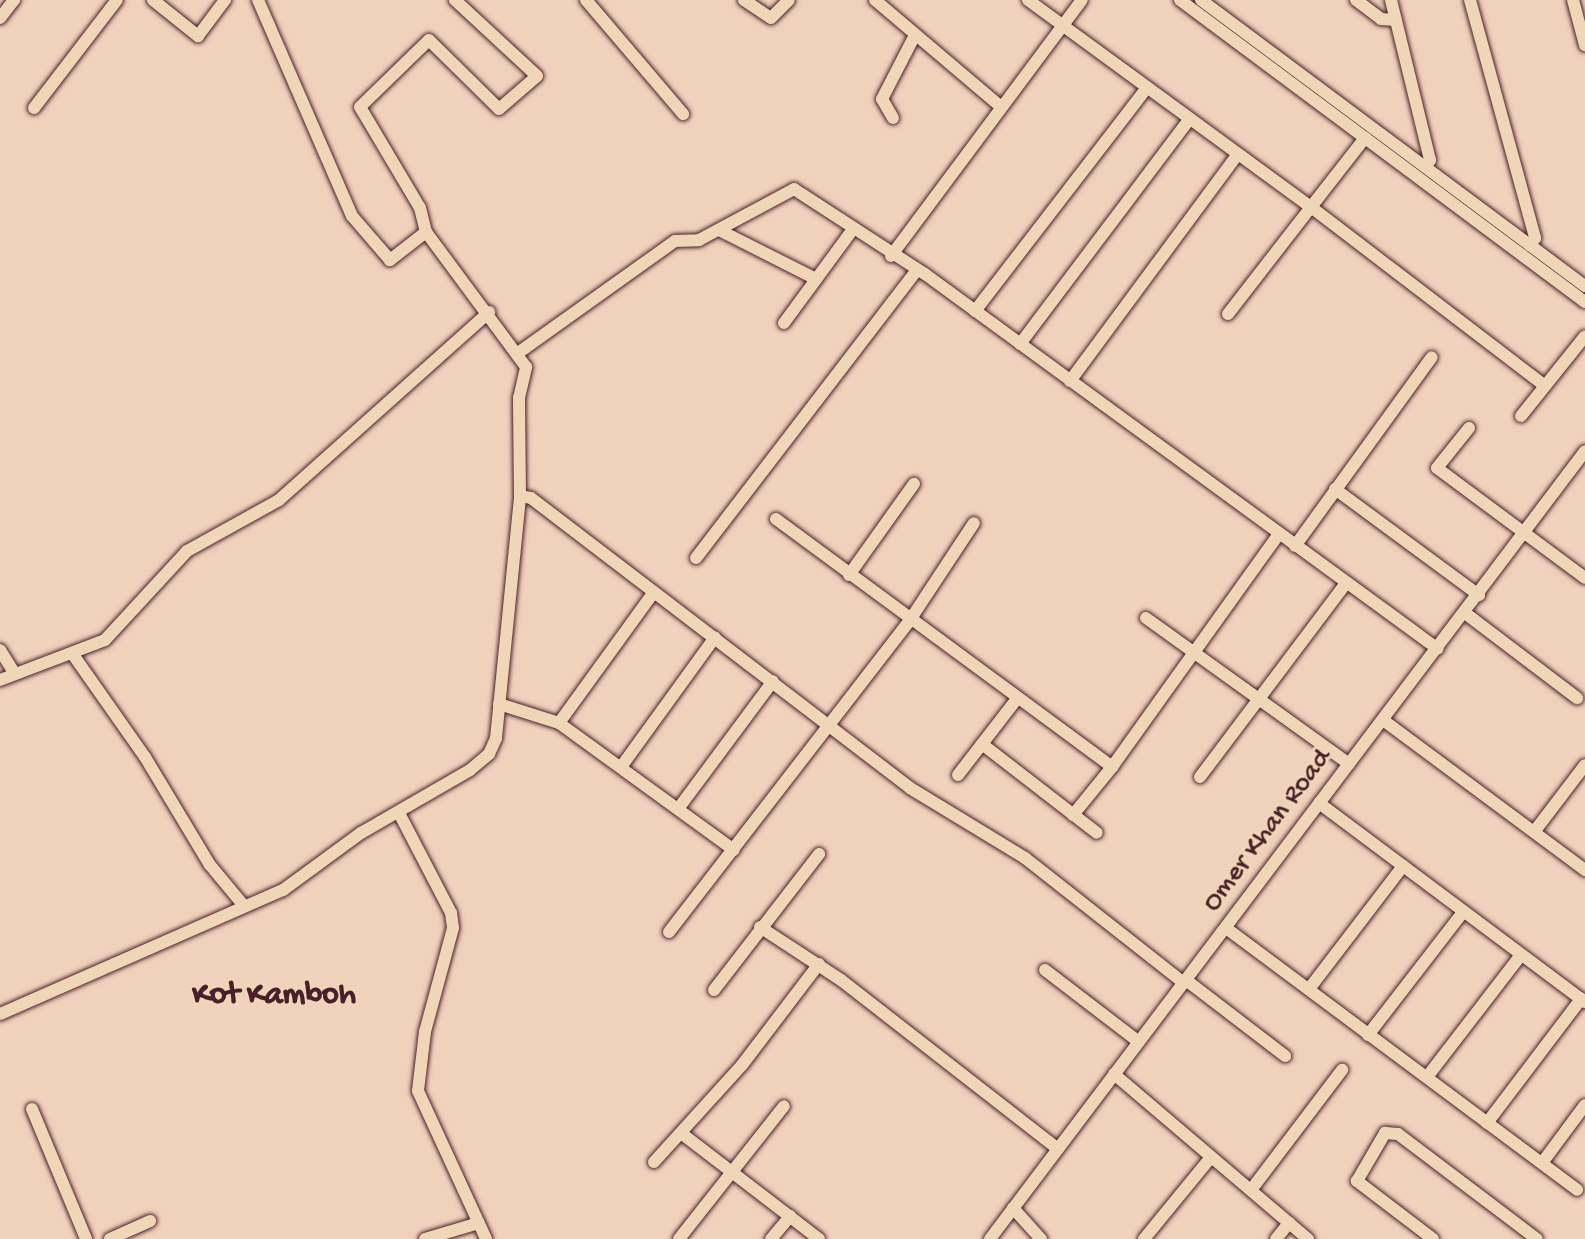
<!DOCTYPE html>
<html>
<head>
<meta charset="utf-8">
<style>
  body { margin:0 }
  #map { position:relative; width:1585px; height:1239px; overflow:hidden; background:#f0d1bc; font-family:"Gochi Hand",sans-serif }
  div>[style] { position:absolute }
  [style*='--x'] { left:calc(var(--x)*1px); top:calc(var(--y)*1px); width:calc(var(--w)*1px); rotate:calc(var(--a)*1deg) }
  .roads { filter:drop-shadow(0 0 2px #4a1f2b) drop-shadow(0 0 2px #4a1f2b) }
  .street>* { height:12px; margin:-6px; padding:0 6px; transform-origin:6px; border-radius:6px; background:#eed6b6 }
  span { translate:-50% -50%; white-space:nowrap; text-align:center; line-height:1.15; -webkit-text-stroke:6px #eed6b6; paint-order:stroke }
  .street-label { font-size:28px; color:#4a1f2b }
  .quarter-label { font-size:32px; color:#4a1f2b; font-weight:700 }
</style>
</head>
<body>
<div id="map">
  <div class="roads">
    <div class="street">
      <div style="--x:153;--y:0;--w:58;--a:38.7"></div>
      <div style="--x:198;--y:36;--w:45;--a:-53.1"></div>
      <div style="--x:586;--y:0;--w:150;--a:49.6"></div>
      <div style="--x:744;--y:0;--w:32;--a:34"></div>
      <div style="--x:771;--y:18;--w:25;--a:-45"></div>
      <div style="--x:875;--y:0;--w:165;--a:40.3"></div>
      <div style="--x:1028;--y:0;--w:351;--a:36.2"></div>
      <div style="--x:1311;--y:207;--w:88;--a:-52"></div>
      <div style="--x:1180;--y:0;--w:505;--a:36.71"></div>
      <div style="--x:1201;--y:0;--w:479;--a:36.7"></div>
      <div style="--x:1356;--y:0;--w:31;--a:37"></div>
      <div style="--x:1381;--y:19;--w:15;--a:4"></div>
      <div style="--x:1391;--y:0;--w:165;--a:76.3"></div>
      <div style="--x:1430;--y:160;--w:7;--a:124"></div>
      <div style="--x:1470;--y:0;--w:247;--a:74.7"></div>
      <div style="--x:1535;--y:238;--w:9;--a:126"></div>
      <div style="--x:1573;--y:0;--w:47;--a:75.1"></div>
      <div style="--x:0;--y:18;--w:23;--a:-52"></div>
      <div style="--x:34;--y:108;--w:136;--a:-52.5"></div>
      <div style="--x:893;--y:118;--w:22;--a:-120"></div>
      <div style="--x:882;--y:99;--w:72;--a:-62.7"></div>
      <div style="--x:719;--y:230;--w:109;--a:26.8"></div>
      <div style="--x:426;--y:232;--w:25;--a:-104"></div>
      <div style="--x:420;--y:208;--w:117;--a:-120.7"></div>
      <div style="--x:360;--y:107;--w:96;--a:-44.2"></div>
      <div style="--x:429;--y:40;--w:98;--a:44.6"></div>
      <div style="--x:499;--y:109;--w:50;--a:-41"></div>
      <div style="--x:537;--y:76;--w:112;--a:-137.2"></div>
      <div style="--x:891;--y:256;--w:319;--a:-53.3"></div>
      <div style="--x:975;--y:311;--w:279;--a:-52.4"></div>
      <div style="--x:1228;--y:314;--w:135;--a:-52.2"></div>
      <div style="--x:1311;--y:207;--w:293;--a:37.4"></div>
      <div style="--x:784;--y:323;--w:117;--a:-53.7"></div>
      <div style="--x:1020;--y:344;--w:281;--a:-53"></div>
      <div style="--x:518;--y:353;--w:193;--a:-35.5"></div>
      <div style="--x:675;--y:241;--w:24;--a:-2"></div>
      <div style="--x:699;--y:240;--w:108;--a:-28.2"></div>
      <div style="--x:794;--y:189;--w:156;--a:33"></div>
      <div style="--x:925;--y:274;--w:635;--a:36.17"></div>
      <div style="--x:1070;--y:381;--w:281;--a:-53.5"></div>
      <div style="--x:1521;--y:416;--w:102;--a:-51.3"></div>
      <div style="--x:1469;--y:428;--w:51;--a:128.7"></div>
      <div style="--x:1437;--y:468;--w:184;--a:36.6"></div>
      <div style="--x:1335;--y:489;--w:179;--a:36.4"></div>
      <div style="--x:520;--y:496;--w:11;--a:10"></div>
      <div style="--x:531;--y:498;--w:477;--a:37.4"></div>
      <div style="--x:910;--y:788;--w:135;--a:31.3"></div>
      <div style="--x:1025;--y:858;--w:202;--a:38.2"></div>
      <div style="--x:776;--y:519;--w:418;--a:36.4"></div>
      <div style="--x:1112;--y:767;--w:287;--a:-54.4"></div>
      <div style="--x:1295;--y:546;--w:233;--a:-54.1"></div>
      <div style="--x:696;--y:558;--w:363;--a:-52.5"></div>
      <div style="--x:849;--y:575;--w:112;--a:-54.5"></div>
      <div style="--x:1465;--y:613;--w:141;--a:37.2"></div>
      <div style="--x:1146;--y:618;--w:250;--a:35.7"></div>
      <div style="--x:0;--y:650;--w:28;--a:58"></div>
      <div style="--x:74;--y:656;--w:123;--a:54.9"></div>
      <div style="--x:145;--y:757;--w:126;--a:59"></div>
      <div style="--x:210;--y:865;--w:53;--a:50.3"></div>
      <div style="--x:0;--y:680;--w:112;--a:-20.9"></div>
      <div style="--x:105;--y:640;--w:121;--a:-47.3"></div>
      <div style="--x:187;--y:551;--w:105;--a:-29"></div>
      <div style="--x:279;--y:500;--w:282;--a:-41.8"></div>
      <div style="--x:499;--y:704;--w:63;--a:17.6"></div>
      <div style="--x:559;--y:723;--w:216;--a:36"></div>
      <div style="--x:1383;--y:720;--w:252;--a:36.6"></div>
      <div style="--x:559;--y:723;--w:160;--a:-54.1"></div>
      <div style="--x:982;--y:744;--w:145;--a:37.7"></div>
      <div style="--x:621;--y:767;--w:160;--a:-54.1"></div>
      <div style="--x:958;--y:775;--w:95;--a:-52.3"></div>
      <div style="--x:1200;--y:777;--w:243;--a:-53"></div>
      <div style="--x:1319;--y:803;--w:332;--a:36.8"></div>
      <div style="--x:678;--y:809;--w:159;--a:-53.4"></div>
      <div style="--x:399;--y:813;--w:113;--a:62.5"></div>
      <div style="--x:451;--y:913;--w:15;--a:82"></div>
      <div style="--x:453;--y:928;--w:108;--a:105.1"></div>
      <div style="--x:425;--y:1032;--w:59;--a:96.8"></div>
      <div style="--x:418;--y:1091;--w:163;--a:65.3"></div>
      <div style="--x:1073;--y:815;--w:62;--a:-50.9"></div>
      <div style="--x:1534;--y:832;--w:84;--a:-52.7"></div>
      <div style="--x:760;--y:927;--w:97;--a:33.2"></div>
      <div style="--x:841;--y:980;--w:275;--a:37.9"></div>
      <div style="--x:1226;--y:928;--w:438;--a:36.7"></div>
      <div style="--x:669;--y:932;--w:394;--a:-52.3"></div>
      <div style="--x:910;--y:620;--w:116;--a:-56.6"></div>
      <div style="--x:1045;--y:970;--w:118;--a:37.5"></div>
      <div style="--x:1186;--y:980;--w:125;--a:37.5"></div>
      <div style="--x:1309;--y:989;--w:155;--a:-52.6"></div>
      <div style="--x:714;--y:990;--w:172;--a:-52.3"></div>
      <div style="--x:0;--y:1014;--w:309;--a:-23.7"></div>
      <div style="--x:283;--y:890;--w:97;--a:-36.2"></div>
      <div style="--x:361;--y:833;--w:126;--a:-30"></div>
      <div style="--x:470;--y:770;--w:25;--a:-40"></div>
      <div style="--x:489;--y:754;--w:17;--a:-66"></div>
      <div style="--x:496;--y:738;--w:243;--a:-84.3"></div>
      <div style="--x:520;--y:496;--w:98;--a:-90.6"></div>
      <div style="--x:519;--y:398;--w:32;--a:-77"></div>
      <div style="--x:526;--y:367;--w:168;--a:-126.5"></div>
      <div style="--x:426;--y:232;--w:46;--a:142.1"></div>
      <div style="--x:390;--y:260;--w:58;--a:-130.8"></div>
      <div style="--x:352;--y:216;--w:236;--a:-113.5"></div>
      <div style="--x:1368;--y:1035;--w:155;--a:-52.3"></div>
      <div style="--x:1114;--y:1074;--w:255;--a:40.4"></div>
      <div style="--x:1427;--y:1077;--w:154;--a:-52.4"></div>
      <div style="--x:32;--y:1109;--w:141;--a:67.4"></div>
      <div style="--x:1487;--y:1123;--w:156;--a:-52.8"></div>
      <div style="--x:681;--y:1133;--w:174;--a:37.5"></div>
      <div style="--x:654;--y:1162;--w:131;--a:-47.8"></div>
      <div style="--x:742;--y:1065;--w:127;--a:-52.7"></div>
      <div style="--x:1542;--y:1163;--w:72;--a:-53.4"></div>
      <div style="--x:1251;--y:1190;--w:151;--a:-52.8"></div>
      <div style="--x:1013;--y:1208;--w:42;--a:47.9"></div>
      <div style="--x:110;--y:1239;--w:44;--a:-24.2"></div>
      <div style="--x:425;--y:1239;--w:56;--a:-16.5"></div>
      <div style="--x:679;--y:1239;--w:169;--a:-51.7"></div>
      <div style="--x:771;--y:1239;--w:30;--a:-50"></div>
      <div style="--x:990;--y:1239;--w:987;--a:-52.94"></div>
      <div style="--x:1144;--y:1239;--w:106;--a:-50.7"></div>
      <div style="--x:1276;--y:1239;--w:21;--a:-51"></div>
      <div style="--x:1433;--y:1239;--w:96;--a:-142.7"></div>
      <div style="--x:1357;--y:1181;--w:56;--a:-59.7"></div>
      <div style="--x:1385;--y:1133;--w:13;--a:4"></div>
      <div style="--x:1398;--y:1134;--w:174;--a:37.1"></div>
    </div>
  </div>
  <div class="street-label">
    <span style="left:1268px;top:831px;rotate:-53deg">Omer Khan Road</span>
  </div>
  <div class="quarter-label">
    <span style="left:274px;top:996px">Kot Kamboh</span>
  </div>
</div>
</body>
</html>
